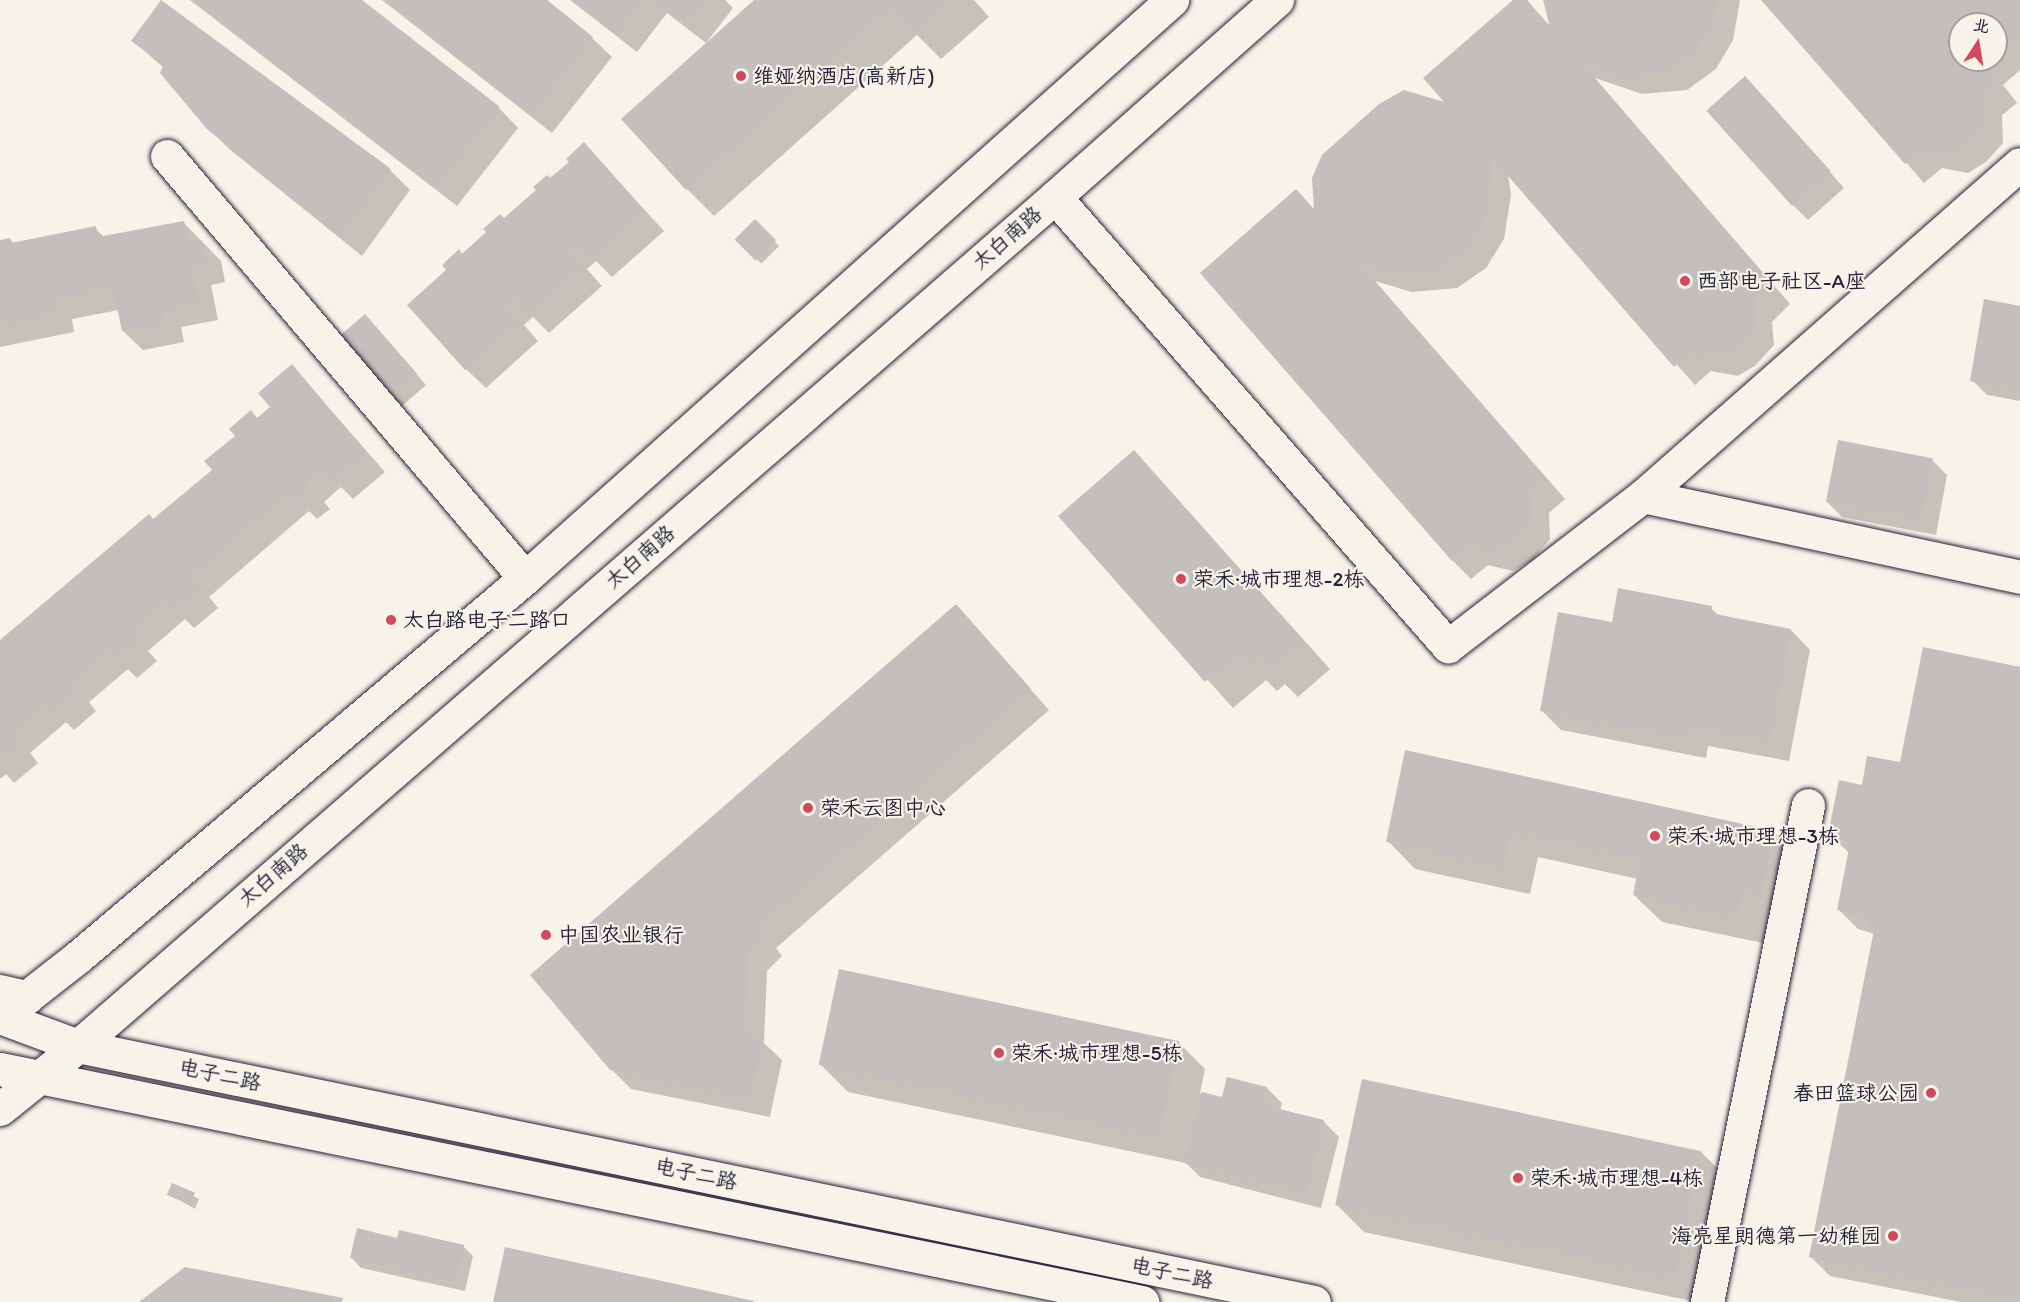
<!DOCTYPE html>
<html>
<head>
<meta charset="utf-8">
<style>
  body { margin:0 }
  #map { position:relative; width:2020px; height:1302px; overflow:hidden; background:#f7f3e8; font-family:Itim,"LXGW WenKai TC",sans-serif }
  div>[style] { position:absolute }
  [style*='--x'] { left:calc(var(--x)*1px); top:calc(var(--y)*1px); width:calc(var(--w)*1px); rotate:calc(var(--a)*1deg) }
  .shadow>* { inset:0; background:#0003; transform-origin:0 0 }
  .building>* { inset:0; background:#c2bfbd; transform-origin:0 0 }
  .roads { filter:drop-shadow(0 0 2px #22223b) drop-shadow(0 0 2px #22223b) }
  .minor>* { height:33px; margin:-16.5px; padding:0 16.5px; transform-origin:16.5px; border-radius:16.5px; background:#f7f3e8 }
  .secondary>* { height:33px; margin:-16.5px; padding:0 16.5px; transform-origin:16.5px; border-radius:16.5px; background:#f7f3e8 }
  .primary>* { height:33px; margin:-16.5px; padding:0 16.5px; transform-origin:16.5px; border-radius:16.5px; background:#f7f3e8 }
  .dots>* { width:16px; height:16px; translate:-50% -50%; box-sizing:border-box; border:3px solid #f7f3e8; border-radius:50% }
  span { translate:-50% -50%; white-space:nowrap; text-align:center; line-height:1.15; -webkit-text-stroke:4.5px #f7f3e8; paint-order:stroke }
  .poi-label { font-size:21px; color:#22223b }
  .left { translate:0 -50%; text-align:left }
  .right { translate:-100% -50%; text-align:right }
  .street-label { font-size:21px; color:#22223b }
  .north { position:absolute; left:1948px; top:12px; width:60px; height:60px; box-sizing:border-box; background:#f7f3e8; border:2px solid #a29fa3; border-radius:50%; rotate:12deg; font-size:16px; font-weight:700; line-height:24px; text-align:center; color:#22223b }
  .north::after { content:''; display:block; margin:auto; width:21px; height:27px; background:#d1495b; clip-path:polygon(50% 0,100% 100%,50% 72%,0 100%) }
</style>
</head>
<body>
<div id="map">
  <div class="shadow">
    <div style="clip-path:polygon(190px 0,360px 0,499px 108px,518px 128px,457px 206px)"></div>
    <div style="clip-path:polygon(382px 0,544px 0,592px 38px,612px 57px,552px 133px)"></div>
    <div style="clip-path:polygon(570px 0,725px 0,733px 8px,706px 43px,667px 13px,637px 52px)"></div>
    <div style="clip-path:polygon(757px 0,974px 0,989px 17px,941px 59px,917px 35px,714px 216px,687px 189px)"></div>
    <div style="clip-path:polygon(1516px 0,1526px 0,1552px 28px,1544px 0,1740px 0,1733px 40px,1716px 69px,1687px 90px,1642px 94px,1595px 78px,1790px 304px,1772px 322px,1774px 345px,1756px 365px,1738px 376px,1711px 371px,1695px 385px,1508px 174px,1511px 195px,1504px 239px,1486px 268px,1457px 288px,1412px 292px,1375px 281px,1565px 499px,1549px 513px,1550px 539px,1533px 560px,1513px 571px,1488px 565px,1471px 579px,1451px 559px,1315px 211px,1448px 105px)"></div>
    <div style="clip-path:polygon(evenodd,1763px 0,2020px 0,2020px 70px,2003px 85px,2017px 103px,2002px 115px,2003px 143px,1986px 162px,1968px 173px,1942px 168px,1924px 183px,1763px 0,1960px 24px,1996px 24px,1996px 60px,1960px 60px,1960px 24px)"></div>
    <div style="clip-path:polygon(162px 1px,390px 170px,410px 190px,362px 256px,228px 148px,208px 128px,164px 68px,133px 41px)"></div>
    <div style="clip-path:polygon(1760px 93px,1844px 188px,1808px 220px,1793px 205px)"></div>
    <div style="clip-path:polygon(584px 144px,664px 231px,612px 277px,596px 261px,587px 269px,602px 286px,549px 333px,533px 317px,524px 325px,538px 341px,486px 388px,466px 369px,463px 255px,571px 162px)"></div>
    <div style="clip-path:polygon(183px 222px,221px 261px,225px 282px,211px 285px,218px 320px,181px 327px,184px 342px,143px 350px,123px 331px,119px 310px,72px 319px,74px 332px,0 347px,0 241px,10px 239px,14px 244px,95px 228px,104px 237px)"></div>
    <div style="left:755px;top:222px;width:34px;height:25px;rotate:45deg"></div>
    <div style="clip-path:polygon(2020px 307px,2020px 401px,1987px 395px,1972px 380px)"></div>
    <div style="clip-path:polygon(375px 326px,426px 385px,402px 406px,392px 396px)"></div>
    <div style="clip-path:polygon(292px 366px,385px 472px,353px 499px,341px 487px,324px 502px,330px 509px,317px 519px,309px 511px,209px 597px,218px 608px,194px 628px,185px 619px,148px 651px,157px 661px,137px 678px,128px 669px,89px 702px,96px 711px,74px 730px,66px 722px,30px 753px,38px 763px,14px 783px,6px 774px,0 779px,0 642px,154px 521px,214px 470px,258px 419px,272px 407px)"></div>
    <div style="clip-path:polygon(1134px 452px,1330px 669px,1298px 697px,1285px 684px,1277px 691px,1266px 680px,1233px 708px,1061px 516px)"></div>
    <div style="clip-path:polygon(1932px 460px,1947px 475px,1936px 535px,1842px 517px,1827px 502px)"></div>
    <div style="clip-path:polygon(956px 606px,1049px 710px,776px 948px,782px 956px,767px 971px,764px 1043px,782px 1060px,770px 1117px,631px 1089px,611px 1069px)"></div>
    <div style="clip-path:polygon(1711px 608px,1720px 617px,1791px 630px,1810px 650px,1789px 761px,1708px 746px,1706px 758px,1561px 730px,1541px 710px,1613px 624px)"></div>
    <div style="clip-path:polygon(2020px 668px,2020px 1302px,1961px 1302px,1830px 1276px,1810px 1256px,1874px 934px,1858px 929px,1839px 910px,1850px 854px,1830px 834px,1863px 787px,1901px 764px)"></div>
    <div style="clip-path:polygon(1407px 752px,1774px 832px,1801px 859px,1763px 943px,1662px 922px,1634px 895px,1638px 879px,1538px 857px,1530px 894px,1415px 869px,1388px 841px)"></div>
    <div style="clip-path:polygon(1178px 1042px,1205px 1069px,1200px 1093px,1224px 1099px,1267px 1088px,1282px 1103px,1280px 1111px,1324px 1122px,1339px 1137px,1321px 1208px,1200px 1177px,1186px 1163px,848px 1092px,821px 1065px)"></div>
    <div style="clip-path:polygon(1701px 1152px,1728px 1179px,1696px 1302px,1364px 1232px,1337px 1205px)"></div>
    <div style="clip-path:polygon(173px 1185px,199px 1199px,195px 1209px,169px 1194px)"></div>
    <div style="clip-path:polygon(399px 1239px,463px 1246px,473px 1256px,465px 1291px,361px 1268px,351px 1257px)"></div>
  </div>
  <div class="building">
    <div style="clip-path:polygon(161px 0,391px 169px,341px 237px,207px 129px,160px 73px,164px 64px,131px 41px)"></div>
    <div style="clip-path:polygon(194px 0,331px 0,279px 67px)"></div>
    <div style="clip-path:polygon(333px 0,362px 0,500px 107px,437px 188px,281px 67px)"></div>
    <div style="clip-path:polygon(385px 0,547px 0,593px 37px,532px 114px)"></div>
    <div style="clip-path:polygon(574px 0,642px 0,617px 33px)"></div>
    <div style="clip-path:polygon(654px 0,705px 0,686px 24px)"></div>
    <div style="clip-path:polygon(754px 0,951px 0,913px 33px,890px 7px,686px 190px,621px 119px)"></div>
    <div style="clip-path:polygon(1513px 0,1527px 0,1550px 27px,1543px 0,1718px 0,1714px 20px,1697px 50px,1667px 71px,1621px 75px,1579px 61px,1771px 283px,1754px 298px,1755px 325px,1737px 346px,1717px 357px,1691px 352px,1674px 367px,1490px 155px,1492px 175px,1485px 219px,1467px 249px,1437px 269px,1392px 273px,1359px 263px,1546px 479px,1530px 493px,1531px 519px,1514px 541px,1493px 552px,1468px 546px,1452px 561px,1200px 273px,1296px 189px,1314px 209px,1312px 178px,1322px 155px,1379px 104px,1404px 90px,1444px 102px,1423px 78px)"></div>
    <div style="clip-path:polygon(1761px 0,2020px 0,2020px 34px,1996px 55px,1996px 24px,1960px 24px,1960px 60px,1990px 60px,1985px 65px,1999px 81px,1983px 96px,1984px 123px,1967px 143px,1948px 154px,1922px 149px,1905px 164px)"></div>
    <div style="left:1745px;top:76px;width:128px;height:52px;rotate:48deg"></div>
    <div style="clip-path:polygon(584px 142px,645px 211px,591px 259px,576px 242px,568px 249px,584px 266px,528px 314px,514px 297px,505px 305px,520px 321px,465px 370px,407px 305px,446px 270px,442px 265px,459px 249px,462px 254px,486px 232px,483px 229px,500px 214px,504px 218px,536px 190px,533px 187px,547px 175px,550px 178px,569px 162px,566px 159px)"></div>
    <div style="left:755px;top:219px;width:30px;height:29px;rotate:45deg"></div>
    <div style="clip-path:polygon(184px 221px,189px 243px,202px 240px,206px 263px,192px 266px,199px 301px,162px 308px,165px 323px,122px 331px,113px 288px,53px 300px,55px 313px,0 324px,0 240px,10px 238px,11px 243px,96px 226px,98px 237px)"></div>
    <div style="clip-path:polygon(1984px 299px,2020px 306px,2020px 390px,1970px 381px)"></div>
    <div style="left:365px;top:314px;width:79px;height:35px;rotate:49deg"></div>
    <div style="clip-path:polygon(292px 364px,366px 452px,332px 481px,321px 468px,306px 481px,311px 488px,297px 501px,290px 492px,190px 577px,199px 588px,173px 609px,165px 600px,130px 631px,138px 640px,116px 659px,108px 650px,71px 681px,78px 690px,53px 711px,46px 703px,11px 732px,20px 742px,0 759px,0 640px,149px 514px,153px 519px,212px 470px,204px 461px,235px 436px,229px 429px,251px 410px,257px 418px,270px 407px,258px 393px)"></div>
    <div style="left:1838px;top:440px;width:97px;height:63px;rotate:11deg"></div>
    <div style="clip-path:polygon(1134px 450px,1304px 641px,1270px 671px,1258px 657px,1249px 665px,1238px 653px,1205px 682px,1058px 516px)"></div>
    <div style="clip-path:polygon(1618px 588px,1712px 606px,1710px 613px,1791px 629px,1770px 743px,1689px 727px,1687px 739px,1540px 711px,1558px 612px,1612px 622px)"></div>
    <div style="clip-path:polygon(956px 604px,1031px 689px,758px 927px,764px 936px,748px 951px,745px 1035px,763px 1039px,751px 1098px,610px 1070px,530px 975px)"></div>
    <div style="clip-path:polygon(1923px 647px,2020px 667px,2020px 1299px,1809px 1257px,1874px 930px,1867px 929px,1869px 917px,1837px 910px,1851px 838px,1828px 834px,1839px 780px,1862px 785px,1867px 756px,1900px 762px)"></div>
    <div style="clip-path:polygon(1405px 750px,1775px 831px,1761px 895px,1743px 891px,1737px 917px,1633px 895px,1640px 859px,1511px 831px,1503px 867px,1386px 842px)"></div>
    <div style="left:839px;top:969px;width:348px;height:98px;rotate:12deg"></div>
    <div style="clip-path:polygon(1227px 1077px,1267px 1087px,1263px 1105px,1324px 1120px,1306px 1194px,1184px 1163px,1202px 1092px,1222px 1097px)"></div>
    <div style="left:1362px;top:1079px;width:347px;height:129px;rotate:12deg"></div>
    <div style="left:172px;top:1183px;width:25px;height:13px;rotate:23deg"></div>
    <div style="clip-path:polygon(357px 1228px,397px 1238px,399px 1230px,464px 1245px,456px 1282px,350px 1258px)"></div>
    <div style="clip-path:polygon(505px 1247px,754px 1301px,754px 1302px,493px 1302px)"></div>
    <div style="clip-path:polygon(185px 1267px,343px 1298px,342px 1302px,139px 1302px)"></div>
  </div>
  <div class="roads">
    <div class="minor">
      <div style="--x:167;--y:156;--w:553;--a:49.69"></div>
      <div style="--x:1055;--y:197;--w:597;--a:48.81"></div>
      <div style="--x:1448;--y:646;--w:246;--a:-37.6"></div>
      <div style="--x:1643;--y:496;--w:502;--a:-41.37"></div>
      <div style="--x:1643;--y:496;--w:386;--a:12.1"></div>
      <div style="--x:1707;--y:1302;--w:507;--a:-78.51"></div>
    </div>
    <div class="secondary">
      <div style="--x:0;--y:991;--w:28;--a:13"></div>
      <div style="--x:0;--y:1017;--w:83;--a:20.4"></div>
      <div style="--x:78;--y:1046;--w:1262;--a:11.7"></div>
      <div style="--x:0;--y:1069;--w:1166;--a:11.53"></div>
    </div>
    <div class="primary">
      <div style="--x:0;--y:1018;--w:99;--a:-38"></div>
      <div style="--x:78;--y:957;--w:586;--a:-40.29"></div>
      <div style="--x:525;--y:578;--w:868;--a:-41.78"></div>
      <div style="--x:0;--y:1109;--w:100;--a:-38.9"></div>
      <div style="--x:78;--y:1046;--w:1294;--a:-40.99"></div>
      <div style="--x:1055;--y:197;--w:297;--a:-41.6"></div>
    </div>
  </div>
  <div class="dots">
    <div style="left:741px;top:76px;background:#d1495b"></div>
    <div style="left:1685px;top:281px;background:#d1495b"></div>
    <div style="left:1181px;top:579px;background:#d1495b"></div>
    <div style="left:391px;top:620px;background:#d1495b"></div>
    <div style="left:808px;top:808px;background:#d1495b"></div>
    <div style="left:1655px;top:836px;background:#d1495b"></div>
    <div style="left:546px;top:935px;background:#d1495b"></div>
    <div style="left:999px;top:1053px;background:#d1495b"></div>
    <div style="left:1931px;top:1093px;background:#d1495b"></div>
    <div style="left:1518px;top:1178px;background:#d1495b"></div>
    <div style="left:1893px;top:1236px;background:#d1495b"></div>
  </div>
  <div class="poi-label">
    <span class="left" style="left:753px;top:76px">维娅纳酒店(高新店)</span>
    <span class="left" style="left:1697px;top:281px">西部电子社区-A座</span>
    <span class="left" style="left:1193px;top:579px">荣禾·城市理想-2栋</span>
    <span class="left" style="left:403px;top:620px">太白路电子二路口</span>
    <span class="left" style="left:820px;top:808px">荣禾云图中心</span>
    <span class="left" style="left:1667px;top:836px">荣禾·城市理想-3栋</span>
    <span class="left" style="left:558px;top:935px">中国农业银行</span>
    <span class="left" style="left:1011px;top:1053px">荣禾·城市理想-5栋</span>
    <span class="right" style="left:1919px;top:1093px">春田篮球公园</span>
    <span class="left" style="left:1530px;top:1178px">荣禾·城市理想-4栋</span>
    <span class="right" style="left:1881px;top:1236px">海亮星朗德第一幼稚园</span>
  </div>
  <div class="street-label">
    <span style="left:1007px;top:238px;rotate:-41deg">太白南路</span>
    <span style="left:640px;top:557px;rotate:-41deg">太白南路</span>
    <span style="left:273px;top:875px;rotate:-41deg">太白南路</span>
    <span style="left:220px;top:1075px;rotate:12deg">电子二路</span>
    <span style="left:696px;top:1174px;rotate:12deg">电子二路</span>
    <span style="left:1172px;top:1273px;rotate:12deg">电子二路</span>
  </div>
  <div class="north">北</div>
</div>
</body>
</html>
